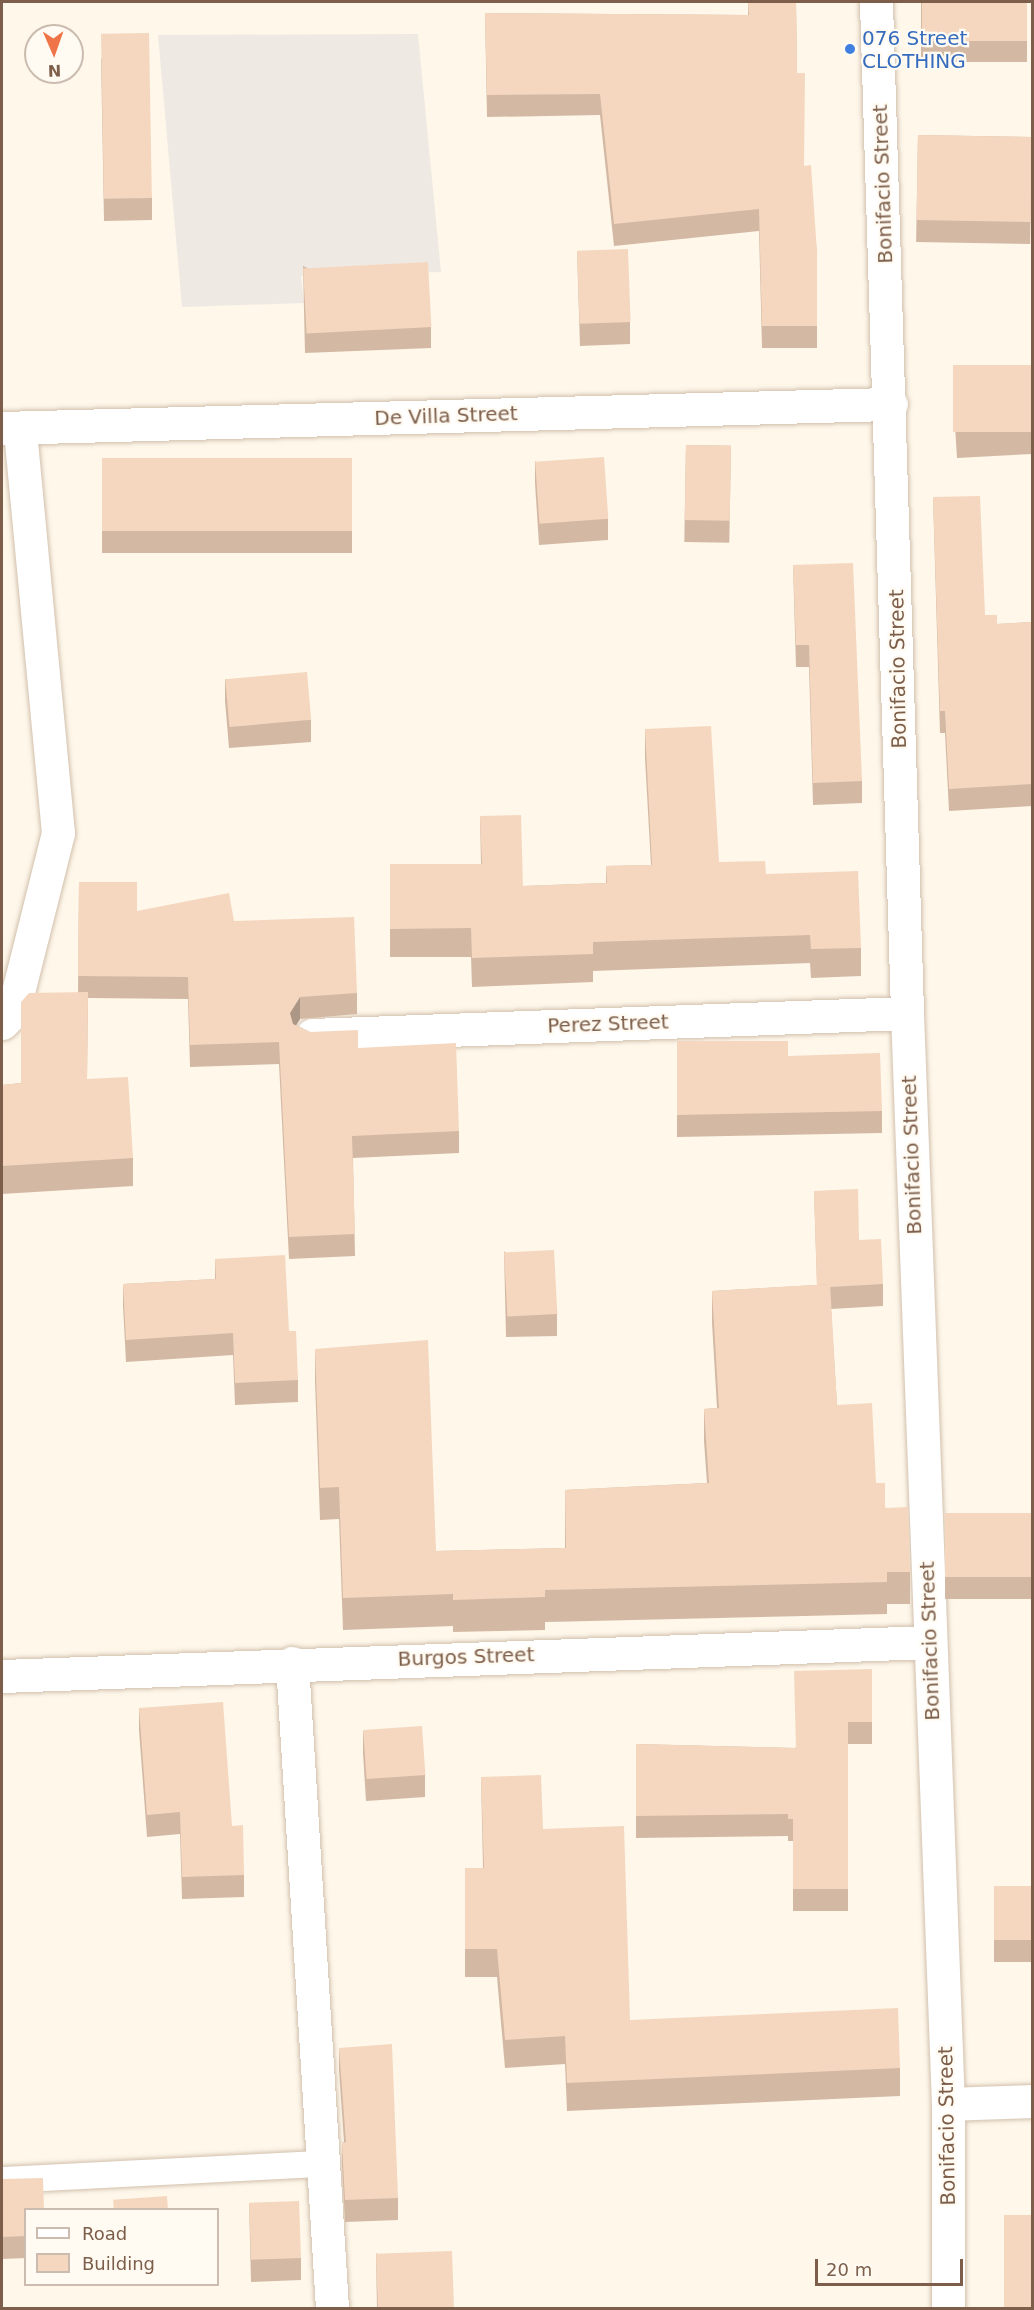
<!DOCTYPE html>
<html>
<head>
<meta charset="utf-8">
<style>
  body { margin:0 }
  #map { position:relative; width:1034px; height:2310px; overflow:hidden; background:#fef7ea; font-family:"DejaVu Sans",sans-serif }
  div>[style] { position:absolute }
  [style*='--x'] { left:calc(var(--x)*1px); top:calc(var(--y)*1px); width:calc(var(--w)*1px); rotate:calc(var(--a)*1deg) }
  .industrial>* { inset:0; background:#efe9e3 }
  .roads { filter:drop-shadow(0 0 2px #d2c0ad) drop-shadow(0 0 2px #d2c0ad) }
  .lane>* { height:26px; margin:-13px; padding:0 13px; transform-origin:13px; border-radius:13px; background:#fff }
  .street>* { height:33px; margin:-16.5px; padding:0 16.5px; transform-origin:16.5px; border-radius:16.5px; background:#fff }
  .wall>* { inset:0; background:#d3b9a4; transform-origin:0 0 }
  .shaded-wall>* { inset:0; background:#ac9686 }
  .building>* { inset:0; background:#f5d7bf; transform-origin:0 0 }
  .dots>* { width:16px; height:16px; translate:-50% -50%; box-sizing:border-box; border:3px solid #fffaf2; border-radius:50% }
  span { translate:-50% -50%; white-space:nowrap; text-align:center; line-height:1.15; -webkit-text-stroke:4.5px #fffaf2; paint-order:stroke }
  .shop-label { font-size:20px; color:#366cbe }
  .left { translate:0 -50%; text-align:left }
  .street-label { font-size:20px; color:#7c5e4a }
  .frame { position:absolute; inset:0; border:3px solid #7c5e4a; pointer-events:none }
  .legend { position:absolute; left:24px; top:2208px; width:195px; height:78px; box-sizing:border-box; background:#fffaf2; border:2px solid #cbbcaf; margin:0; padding:8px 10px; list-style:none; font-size:18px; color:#7c5e4a }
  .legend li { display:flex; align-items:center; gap:12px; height:30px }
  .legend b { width:30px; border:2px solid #cbbcaf }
  .north { position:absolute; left:24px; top:24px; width:60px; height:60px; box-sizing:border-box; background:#fffaf2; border:2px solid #cbbcaf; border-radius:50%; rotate:178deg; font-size:16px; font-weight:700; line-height:24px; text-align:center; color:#7c5e4a }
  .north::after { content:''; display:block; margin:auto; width:21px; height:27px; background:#ef7548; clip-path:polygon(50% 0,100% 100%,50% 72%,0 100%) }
  .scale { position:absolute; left:815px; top:2259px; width:148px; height:27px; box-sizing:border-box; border:3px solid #7c5e4a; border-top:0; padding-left:8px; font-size:18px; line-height:21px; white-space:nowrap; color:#7c5e4a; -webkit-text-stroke:4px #fffaf2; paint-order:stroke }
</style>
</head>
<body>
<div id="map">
  <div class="industrial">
    <div style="clip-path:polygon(418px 34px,441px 272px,301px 276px,304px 303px,182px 307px,158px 35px)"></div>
  </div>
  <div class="roads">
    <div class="lane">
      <div style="--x:2;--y:2180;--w:319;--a:-2.9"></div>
    </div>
    <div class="street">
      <div style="--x:876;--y:2;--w:1011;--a:88.24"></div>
      <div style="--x:907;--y:1013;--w:1092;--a:87.85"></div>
      <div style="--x:948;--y:2104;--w:204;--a:90"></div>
      <div style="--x:2;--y:428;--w:889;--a:-1.55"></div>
      <div style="--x:2;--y:1023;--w:16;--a:-45"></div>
      <div style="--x:13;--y:1012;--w:185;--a:-75.9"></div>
      <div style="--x:58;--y:833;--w:407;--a:-95.4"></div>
      <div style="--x:312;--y:1035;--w:595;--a:-2.12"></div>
      <div style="--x:292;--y:1663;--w:646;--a:86.45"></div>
      <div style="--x:2;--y:1676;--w:929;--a:-2.1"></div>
      <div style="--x:948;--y:2104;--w:84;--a:-2"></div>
    </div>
  </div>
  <div class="wall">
    <div style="clip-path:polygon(748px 2px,796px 2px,797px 73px,804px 166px,817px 252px,817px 348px,762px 348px,759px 231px,614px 246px,600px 115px,487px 117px,485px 13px,748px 15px)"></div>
    <div style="left:921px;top:2px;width:106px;height:60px"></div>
    <div style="clip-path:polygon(101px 57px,152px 198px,152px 220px,104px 221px)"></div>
    <div style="left:918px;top:135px;width:114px;height:107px;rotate:1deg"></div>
    <div style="clip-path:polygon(577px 251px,630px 322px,630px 344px,580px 346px)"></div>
    <div style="clip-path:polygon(303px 266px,431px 327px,431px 348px,305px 353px)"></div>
    <div style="clip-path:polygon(1032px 365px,1032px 454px,957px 458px,953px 393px,953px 371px)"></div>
    <div style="left:686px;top:445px;width:45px;height:97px;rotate:1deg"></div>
    <div style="left:102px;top:458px;width:250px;height:95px"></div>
    <div style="clip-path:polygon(535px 461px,608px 519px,608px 540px,539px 545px,535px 483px)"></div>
    <div style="clip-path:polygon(933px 497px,985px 615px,997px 624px,1032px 622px,1032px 806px,949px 811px,945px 733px,940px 733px)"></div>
    <div style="clip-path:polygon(793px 565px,862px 781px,862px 803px,813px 805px,809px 667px,796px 667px)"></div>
    <div style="clip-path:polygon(225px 679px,311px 720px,311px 742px,229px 748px,225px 701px)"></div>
    <div style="clip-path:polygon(645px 729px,719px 862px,766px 874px,861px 948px,861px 976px,811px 978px,810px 963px,593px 971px,593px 982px,472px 987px,471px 957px,390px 957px,390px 864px,481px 864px,480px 816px,523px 886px,606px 883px,606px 866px,651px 865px,645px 758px)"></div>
    <div style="clip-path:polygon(79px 882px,137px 911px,234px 921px,357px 993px,357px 1014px,300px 1019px,296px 1025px,310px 1032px,358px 1048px,459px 1131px,459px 1153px,353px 1158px,355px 1256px,289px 1259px,279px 1064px,190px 1067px,188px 999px,88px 998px,87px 1079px,133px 1158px,133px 1186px,2px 1194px,2px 1085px,21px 1083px,78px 993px)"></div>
    <div style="clip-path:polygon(677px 1041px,788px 1056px,882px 1111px,882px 1133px,677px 1137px)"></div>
    <div style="clip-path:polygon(814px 1191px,859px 1240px,883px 1284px,883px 1306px,831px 1309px,837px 1405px,876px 1483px,910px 1572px,910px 1604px,887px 1604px,887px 1614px,545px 1622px,545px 1630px,453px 1632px,453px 1626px,343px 1630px,339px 1519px,320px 1520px,315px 1381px,315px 1349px,436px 1551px,565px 1548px,565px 1490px,707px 1483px,704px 1441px,704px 1409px,717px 1408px,712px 1323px,712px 1291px,817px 1285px)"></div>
    <div style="clip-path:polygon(504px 1251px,557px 1314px,557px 1336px,506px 1337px)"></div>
    <div style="clip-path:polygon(215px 1259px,289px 1331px,298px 1380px,298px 1402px,235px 1405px,233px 1355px,126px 1362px,123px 1306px,123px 1284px,215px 1279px)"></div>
    <div style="left:1032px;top:1513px;width:86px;height:87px;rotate:90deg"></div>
    <div style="clip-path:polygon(872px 1669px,872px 1744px,848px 1744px,848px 1911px,793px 1911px,793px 1841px,788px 1841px,788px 1836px,636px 1838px,636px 1744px,795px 1748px)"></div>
    <div style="clip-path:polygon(139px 1708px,232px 1826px,244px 1875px,244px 1897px,182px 1899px,180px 1834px,147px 1837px,139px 1730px)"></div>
    <div style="clip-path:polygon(363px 1731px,425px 1775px,425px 1797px,366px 1801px,363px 1753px)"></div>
    <div style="clip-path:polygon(481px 1777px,543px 1829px,630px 2020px,900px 2068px,900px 2096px,567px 2111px,565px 2064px,505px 2068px,497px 1977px,465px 1977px,465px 1868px,483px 1868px)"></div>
    <div style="left:994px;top:1886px;width:38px;height:76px"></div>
    <div style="clip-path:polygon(339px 2048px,398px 2198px,398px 2220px,345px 2222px,342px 2164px,342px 2143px,344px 2142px,339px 2070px)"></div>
    <div style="clip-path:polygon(2px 2179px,26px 2210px,26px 2258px,2px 2259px)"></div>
    <div style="clip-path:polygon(249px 2203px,301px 2258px,301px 2280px,251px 2282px)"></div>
    <div style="clip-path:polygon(1004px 2216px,1032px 2308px,1007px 2308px)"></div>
    <div style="clip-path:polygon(376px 2253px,454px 2308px,377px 2308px)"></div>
  </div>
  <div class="shaded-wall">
    <div style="clip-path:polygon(300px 997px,300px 1019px,290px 1035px,290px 1013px)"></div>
  </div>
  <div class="building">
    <div style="clip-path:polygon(748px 2px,796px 2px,797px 73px,805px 73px,804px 166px,811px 165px,817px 252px,817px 326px,762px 326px,759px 209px,614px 224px,600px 94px,487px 95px,485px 13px,749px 15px)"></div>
    <div style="left:922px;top:2px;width:105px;height:39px"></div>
    <div style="left:149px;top:33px;width:165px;height:48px;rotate:89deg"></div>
    <div style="left:918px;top:135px;width:114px;height:85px;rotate:1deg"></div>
    <div style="left:628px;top:249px;width:73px;height:51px;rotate:88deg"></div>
    <div style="left:428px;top:262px;width:65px;height:125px;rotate:87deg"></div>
    <div style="left:1032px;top:365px;width:67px;height:79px;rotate:90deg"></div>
    <div style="left:686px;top:445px;width:45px;height:75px;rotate:1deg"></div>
    <div style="left:604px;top:457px;width:62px;height:69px;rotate:86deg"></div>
    <div style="left:102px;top:458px;width:250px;height:73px"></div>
    <div style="clip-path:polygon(980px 496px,985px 615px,997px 615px,997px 624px,1032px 622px,1032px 784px,949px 789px,945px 711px,940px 711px,933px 497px)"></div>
    <div style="clip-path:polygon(853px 563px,862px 781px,813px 783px,809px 645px,796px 645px,793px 565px)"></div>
    <div style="left:307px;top:672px;width:48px;height:82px;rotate:85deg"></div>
    <div style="clip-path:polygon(711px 726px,719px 862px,765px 861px,766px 874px,858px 871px,861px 948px,811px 949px,810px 935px,593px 942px,593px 954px,472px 958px,471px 928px,390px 929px,390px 864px,482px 864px,480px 816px,521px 815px,523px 886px,607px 883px,606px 866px,652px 865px,645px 729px)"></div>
    <div style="clip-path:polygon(79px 882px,137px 882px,137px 911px,229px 893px,234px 921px,354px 917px,357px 993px,300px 997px,290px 1013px,293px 1024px,310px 1032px,358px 1030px,358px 1048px,456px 1043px,459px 1131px,352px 1136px,355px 1234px,289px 1237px,279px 1042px,190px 1045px,188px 977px,78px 976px)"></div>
    <div style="clip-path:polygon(88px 992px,87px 1079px,128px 1077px,133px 1158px,2px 1166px,2px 1085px,21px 1083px,21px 1002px,29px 993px)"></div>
    <div style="clip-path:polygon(677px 1041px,788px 1041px,788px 1056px,880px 1053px,882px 1111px,677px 1115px)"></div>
    <div style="clip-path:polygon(858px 1189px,859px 1240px,881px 1239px,883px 1284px,830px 1287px,830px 1284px,817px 1285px,814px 1191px)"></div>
    <div style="left:554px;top:1250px;width:64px;height:50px;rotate:87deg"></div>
    <div style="clip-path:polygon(285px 1255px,289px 1331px,296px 1331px,298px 1380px,235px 1383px,233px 1333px,126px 1340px,123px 1284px,216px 1279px,215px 1259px)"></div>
    <div style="clip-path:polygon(830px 1284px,837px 1405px,872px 1403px,876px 1483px,885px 1483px,885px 1508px,908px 1507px,910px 1572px,887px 1572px,887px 1582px,545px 1590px,545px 1597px,453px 1600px,453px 1594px,343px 1598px,339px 1487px,320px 1488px,315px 1349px,428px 1340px,436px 1551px,566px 1548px,565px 1490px,709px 1483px,704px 1409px,719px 1408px,712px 1291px)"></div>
    <div style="left:1032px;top:1513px;width:64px;height:87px;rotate:90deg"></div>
    <div style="clip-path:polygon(872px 1669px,872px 1722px,848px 1722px,848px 1889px,793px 1889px,793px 1819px,788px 1819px,788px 1814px,636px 1816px,636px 1744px,796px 1748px,794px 1671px)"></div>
    <div style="clip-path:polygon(223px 1702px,232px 1826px,243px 1825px,244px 1875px,182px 1877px,180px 1812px,147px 1815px,139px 1708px)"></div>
    <div style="left:422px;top:1726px;width:49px;height:59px;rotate:86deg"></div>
    <div style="clip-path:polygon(541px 1775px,543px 1829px,624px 1826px,630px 2020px,898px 2008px,900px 2068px,567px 2083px,565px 2036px,505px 2040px,497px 1949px,465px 1949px,465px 1868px,484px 1868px,481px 1777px)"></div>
    <div style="left:994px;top:1886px;width:38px;height:54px"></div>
    <div style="clip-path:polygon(392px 2044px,398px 2198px,345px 2200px,342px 2143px,346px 2142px,339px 2048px)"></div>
    <div style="clip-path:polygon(43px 2178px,44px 2210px,26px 2210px,26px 2236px,2px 2237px,2px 2179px)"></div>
    <div style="left:167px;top:2196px;width:14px;height:54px;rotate:86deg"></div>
    <div style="left:299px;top:2201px;width:57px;height:50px;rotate:88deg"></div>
    <div style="left:1032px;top:2215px;width:93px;height:28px;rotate:90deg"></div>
    <div style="left:452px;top:2251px;width:57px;height:76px;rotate:88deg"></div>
  </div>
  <div class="dots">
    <div style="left:850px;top:49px;background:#3f7fe0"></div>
  </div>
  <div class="shop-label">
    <span class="left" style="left:862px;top:50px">076 Street<br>CLOTHING</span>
  </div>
  <div class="street-label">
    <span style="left:883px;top:184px;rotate:-92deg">Bonifacio Street</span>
    <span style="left:446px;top:416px;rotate:-2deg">De Villa Street</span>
    <span style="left:898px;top:669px;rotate:-91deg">Bonifacio Street</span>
    <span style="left:608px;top:1024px;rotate:-2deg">Perez Street</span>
    <span style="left:912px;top:1155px;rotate:-92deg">Bonifacio Street</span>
    <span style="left:930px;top:1641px;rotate:-92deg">Bonifacio Street</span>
    <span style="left:466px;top:1657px;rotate:-2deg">Burgos Street</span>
    <span style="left:947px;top:2126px;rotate:-91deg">Bonifacio Street</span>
  </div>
  <div class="frame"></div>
  <ul class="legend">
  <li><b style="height:8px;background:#fff"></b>Road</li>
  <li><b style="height:16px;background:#f5d7bf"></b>Building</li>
  </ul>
  <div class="north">N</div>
  <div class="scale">20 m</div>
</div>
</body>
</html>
